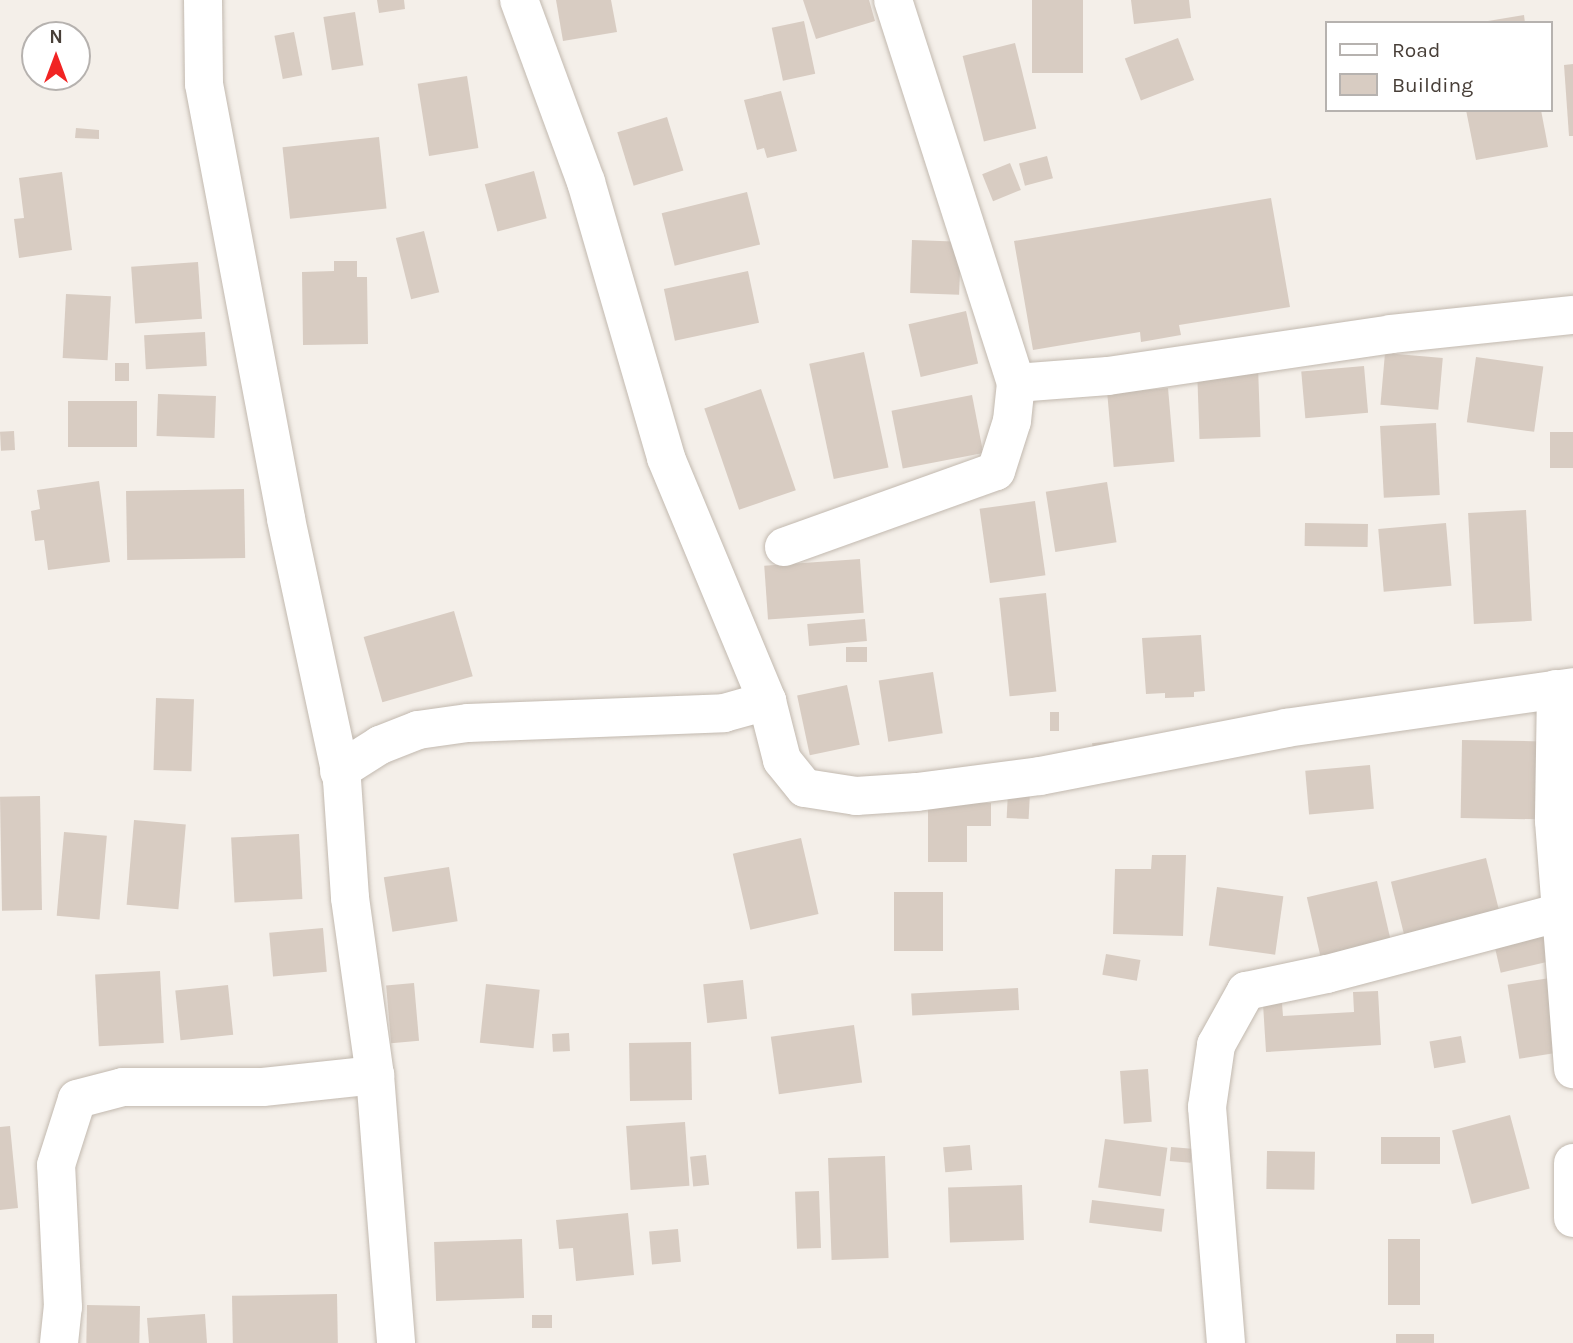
<!DOCTYPE html>
<html>
<head>
<meta charset="utf-8">
<style>
  body { margin:0 }
  #map { position:relative; width:1573px; height:1343px; overflow:hidden; background:#f4efe9; font-family:Karla,sans-serif }
  div>[style] { position:absolute }
  [style*='--x'] { left:calc(var(--x)*1px); top:calc(var(--y)*1px); width:calc(var(--w)*1px); rotate:calc(var(--a)*1deg) }
  .building>* { inset:0; background:#d8ccc2; transform-origin:0 0 }
  .roads { filter:drop-shadow(0 0 2px #c2b9af) drop-shadow(0 0 2px #c2b9af) }
  .minor>* { height:38px; margin:-19px; padding:0 19px; transform-origin:19px; border-radius:19px; background:#fff }
  span { translate:-50% -50%; white-space:nowrap; text-align:center; line-height:1.15; -webkit-text-stroke:6px #fff; paint-order:stroke }
  .legend { position:absolute; left:1325px; top:21px; width:228px; height:91px; box-sizing:border-box; background:#fff; border:2px solid #b6b2af; margin:0; padding:9px 12px; list-style:none; font-size:21px; color:#483f38 }
  .legend li { display:flex; align-items:center; gap:14px; height:35px }
  .legend b { width:35px; border:2px solid #b6b2af }
  .north { position:absolute; left:21px; top:21px; width:70px; height:70px; box-sizing:border-box; background:#fff; border:2px solid #b6b2af; border-radius:50%; rotate:0deg; font-size:19px; font-weight:700; line-height:28px; text-align:center; color:#483f38 }
  .north::after { content:''; display:block; margin:auto; width:24px; height:32px; background:#f12423; clip-path:polygon(50% 0,100% 100%,50% 72%,0 100%) }
</style>
</head>
<body>
<div id="map">
  <div class="building">
    <div style="clip-path:polygon(377px 0,404px 0,405px 9px,379px 13px)"></div>
    <div style="clip-path:polygon(556px 0,611px 0,617px 32px,563px 41px)"></div>
    <div style="clip-path:polygon(803px 0,869px 0,875px 21px,816px 39px)"></div>
    <div style="left:1032px;top:0;width:51px;height:73px"></div>
    <div style="clip-path:polygon(1131px 0,1189px 0,1191px 18px,1134px 24px)"></div>
    <div style="left:355px;top:12px;width:54px;height:32px;rotate:81deg"></div>
    <div style="clip-path:polygon(1524px 15px,1525px 23px,1489px 23px,1488px 21px)"></div>
    <div style="left:804px;top:21px;width:54px;height:33px;rotate:78deg"></div>
    <div style="left:294px;top:32px;width:44px;height:20px;rotate:79deg"></div>
    <div style="left:1178px;top:38px;width:45px;height:57px;rotate:69deg"></div>
    <div style="left:1015px;top:43px;width:88px;height:54px;rotate:76deg"></div>
    <div style="clip-path:polygon(1573px 64px,1573px 136px,1569px 136px,1564px 65px)"></div>
    <div style="left:467px;top:76px;width:73px;height:50px;rotate:81deg"></div>
    <div style="clip-path:polygon(781px 91px,797px 151px,767px 158px,764px 148px,757px 150px,744px 100px)"></div>
    <div style="clip-path:polygon(1466px 110px,1541px 110px,1548px 147px,1476px 160px)"></div>
    <div style="left:667px;top:117px;width:56px;height:52px;rotate:73deg"></div>
    <div style="clip-path:polygon(76px 128px,99px 130px,99px 139px,75px 138px)"></div>
    <div style="left:379px;top:137px;width:72px;height:97px;rotate:84deg"></div>
    <div style="left:1047px;top:156px;width:23px;height:29px;rotate:75deg"></div>
    <div style="left:1010px;top:163px;width:29px;height:30px;rotate:68deg"></div>
    <div style="left:534px;top:171px;width:49px;height:51px;rotate:75deg"></div>
    <div style="clip-path:polygon(62px 172px,72px 250px,19px 258px,14px 219px,24px 218px,19px 178px)"></div>
    <div style="left:747px;top:192px;width:54px;height:88px;rotate:76deg"></div>
    <div style="clip-path:polygon(1271px 198px,1290px 307px,1179px 325px,1181px 335px,1141px 342px,1140px 332px,1033px 350px,1014px 241px)"></div>
    <div style="left:424px;top:231px;width:63px;height:29px;rotate:76deg"></div>
    <div style="left:912px;top:240px;width:49px;height:53px;rotate:2deg"></div>
    <div style="clip-path:polygon(334px 261px,357px 261px,357px 277px,367px 277px,368px 344px,303px 345px,302px 272px,334px 271px)"></div>
    <div style="left:198px;top:262px;width:57px;height:67px;rotate:86deg"></div>
    <div style="left:748px;top:271px;width:53px;height:86px;rotate:78deg"></div>
    <div style="left:66px;top:294px;width:45px;height:64px;rotate:3deg"></div>
    <div style="left:966px;top:311px;width:54px;height:59px;rotate:77deg"></div>
    <div style="left:205px;top:332px;width:34px;height:61px;rotate:87deg"></div>
    <div style="left:864px;top:352px;width:118px;height:56px;rotate:78deg"></div>
    <div style="left:1385px;top:353px;width:58px;height:52px;rotate:5deg"></div>
    <div style="left:1476px;top:357px;width:68px;height:66px;rotate:8deg"></div>
    <div style="left:115px;top:363px;width:14px;height:18px"></div>
    <div style="left:1258px;top:366px;width:71px;height:61px;rotate:88deg"></div>
    <div style="left:1364px;top:366px;width:47px;height:63px;rotate:85deg"></div>
    <div style="left:1168px;top:388px;width:74px;height:61px;rotate:85deg"></div>
    <div style="left:761px;top:389px;width:107px;height:60px;rotate:71deg"></div>
    <div style="left:158px;top:394px;width:58px;height:42px;rotate:2deg"></div>
    <div style="left:972px;top:395px;width:59px;height:82px;rotate:79deg"></div>
    <div style="left:68px;top:401px;width:69px;height:46px"></div>
    <div style="left:1436px;top:423px;width:72px;height:56px;rotate:87deg"></div>
    <div style="left:14px;top:431px;width:19px;height:14px;rotate:87deg"></div>
    <div style="left:1550px;top:432px;width:23px;height:36px"></div>
    <div style="clip-path:polygon(99px 481px,110px 562px,48px 570px,44px 540px,35px 541px,31px 511px,40px 509px,37px 490px)"></div>
    <div style="left:1107px;top:482px;width:61px;height:62px;rotate:81deg"></div>
    <div style="left:244px;top:489px;width:69px;height:118px;rotate:89deg"></div>
    <div style="left:1035px;top:501px;width:75px;height:56px;rotate:82deg"></div>
    <div style="left:1526px;top:510px;width:111px;height:58px;rotate:87deg"></div>
    <div style="left:1305px;top:523px;width:63px;height:23px;rotate:1deg"></div>
    <div style="left:1446px;top:523px;width:63px;height:68px;rotate:85deg"></div>
    <div style="left:860px;top:559px;width:54px;height:96px;rotate:86deg"></div>
    <div style="left:1046px;top:593px;width:99px;height:47px;rotate:84deg"></div>
    <div style="left:454px;top:611px;width:68px;height:94px;rotate:74deg"></div>
    <div style="left:865px;top:619px;width:22px;height:58px;rotate:85deg"></div>
    <div style="clip-path:polygon(1201px 635px,1205px 691px,1194px 692px,1194px 697px,1165px 698px,1165px 693px,1146px 694px,1142px 638px)"></div>
    <div style="left:867px;top:647px;width:15px;height:21px;rotate:90deg"></div>
    <div style="left:933px;top:672px;width:62px;height:55px;rotate:81deg"></div>
    <div style="left:847px;top:685px;width:61px;height:51px;rotate:78deg"></div>
    <div style="left:156px;top:698px;width:38px;height:72px;rotate:2deg"></div>
    <div style="left:1050px;top:712px;width:9px;height:19px"></div>
    <div style="left:1462px;top:740px;width:79px;height:78px;rotate:1deg"></div>
    <div style="left:1114px;top:741px;width:10px;height:22px;rotate:84deg"></div>
    <div style="left:1370px;top:765px;width:44px;height:65px;rotate:85deg"></div>
    <div style="left:1008px;top:792px;width:22px;height:26px;rotate:3deg"></div>
    <div style="left:40px;top:796px;width:114px;height:40px;rotate:89deg"></div>
    <div style="clip-path:polygon(928px 803px,991px 803px,991px 826px,967px 826px,967px 862px,928px 862px)"></div>
    <div style="left:134px;top:820px;width:52px;height:85px;rotate:5deg"></div>
    <div style="left:64px;top:832px;width:43px;height:84px;rotate:5deg"></div>
    <div style="left:299px;top:834px;width:65px;height:68px;rotate:87deg"></div>
    <div style="left:801px;top:838px;width:78px;height:70px;rotate:77deg"></div>
    <div style="clip-path:polygon(1152px 855px,1186px 855px,1183px 936px,1113px 934px,1115px 869px,1151px 869px)"></div>
    <div style="left:1486px;top:858px;width:60px;height:98px;rotate:76deg"></div>
    <div style="left:449px;top:867px;width:55px;height:66px;rotate:81deg"></div>
    <div style="left:1377px;top:881px;width:67px;height:72px;rotate:77deg"></div>
    <div style="left:1217px;top:887px;width:67px;height:59px;rotate:8deg"></div>
    <div style="left:894px;top:892px;width:49px;height:59px"></div>
    <div style="left:323px;top:928px;width:44px;height:54px;rotate:85deg"></div>
    <div style="left:1548px;top:933px;width:28px;height:55px;rotate:77deg"></div>
    <div style="left:1106px;top:954px;width:35px;height:21px;rotate:10deg"></div>
    <div style="left:160px;top:971px;width:72px;height:65px;rotate:87deg"></div>
    <div style="left:1550px;top:978px;width:75px;height:43px;rotate:81deg"></div>
    <div style="left:743px;top:980px;width:39px;height:40px;rotate:84deg"></div>
    <div style="left:414px;top:983px;width:58px;height:28px;rotate:85deg"></div>
    <div style="left:486px;top:984px;width:54px;height:59px;rotate:6deg"></div>
    <div style="left:228px;top:985px;width:50px;height:53px;rotate:84deg"></div>
    <div style="left:1018px;top:988px;width:22px;height:107px;rotate:87deg"></div>
    <div style="clip-path:polygon(1378px 991px,1381px 1045px,1266px 1052px,1263px 1004px,1282px 1003px,1283px 1016px,1354px 1012px,1353px 992px)"></div>
    <div style="left:854px;top:1025px;width:58px;height:84px;rotate:82deg"></div>
    <div style="left:569px;top:1033px;width:18px;height:17px;rotate:87deg"></div>
    <div style="left:1461px;top:1036px;width:27px;height:32px;rotate:80deg"></div>
    <div style="left:691px;top:1042px;width:58px;height:62px;rotate:89deg"></div>
    <div style="left:1148px;top:1069px;width:53px;height:28px;rotate:86deg"></div>
    <div style="left:1510px;top:1115px;width:76px;height:60px;rotate:75deg"></div>
    <div style="left:685px;top:1122px;width:64px;height:59px;rotate:86deg"></div>
    <div style="clip-path:polygon(10px 1126px,18px 1208px,0 1210px,0 1127px)"></div>
    <div style="left:1440px;top:1137px;width:27px;height:59px;rotate:90deg"></div>
    <div style="left:1105px;top:1139px;width:63px;height:49px;rotate:8deg"></div>
    <div style="left:970px;top:1145px;width:25px;height:27px;rotate:85deg"></div>
    <div style="left:1171px;top:1147px;width:21px;height:14px;rotate:5deg"></div>
    <div style="left:1267px;top:1151px;width:48px;height:38px;rotate:1deg"></div>
    <div style="left:706px;top:1155px;width:30px;height:16px;rotate:84deg"></div>
    <div style="left:885px;top:1156px;width:102px;height:57px;rotate:88deg"></div>
    <div style="left:1022px;top:1185px;width:55px;height:74px;rotate:88deg"></div>
    <div style="left:819px;top:1191px;width:57px;height:24px;rotate:88deg"></div>
    <div style="left:1092px;top:1200px;width:73px;height:23px;rotate:7deg"></div>
    <div style="clip-path:polygon(628px 1213px,634px 1275px,576px 1281px,573px 1248px,559px 1249px,556px 1220px)"></div>
    <div style="left:678px;top:1229px;width:33px;height:29px;rotate:85deg"></div>
    <div style="left:522px;top:1239px;width:59px;height:88px;rotate:88deg"></div>
    <div style="left:1388px;top:1239px;width:32px;height:66px"></div>
    <div style="left:337px;top:1294px;width:49px;height:105px;rotate:89deg"></div>
    <div style="left:87px;top:1305px;width:53px;height:38px;rotate:1deg"></div>
    <div style="clip-path:polygon(205px 1314px,207px 1343px,149px 1343px,147px 1318px)"></div>
    <div style="left:532px;top:1315px;width:20px;height:13px"></div>
    <div style="left:1396px;top:1334px;width:38px;height:9px"></div>
  </div>
  <div class="roads">
    <div class="minor">
      <div style="--x:203;--y:0;--w:84;--a:89.3"></div>
      <div style="--x:204;--y:84;--w:443;--a:79.3"></div>
      <div style="--x:286;--y:519;--w:267;--a:77.9"></div>
      <div style="--x:342;--y:780;--w:118;--a:86.1"></div>
      <div style="--x:350;--y:898;--w:179;--a:82"></div>
      <div style="--x:375;--y:1075;--w:269;--a:85.5"></div>
      <div style="--x:519;--y:0;--w:194;--a:69.8"></div>
      <div style="--x:586;--y:182;--w:287;--a:73.8"></div>
      <div style="--x:666;--y:458;--w:263;--a:67.4"></div>
      <div style="--x:767;--y:701;--w:61;--a:75.7"></div>
      <div style="--x:782;--y:760;--w:36;--a:51"></div>
      <div style="--x:805;--y:788;--w:52;--a:8.9"></div>
      <div style="--x:856;--y:796;--w:61;--a:-3.8"></div>
      <div style="--x:917;--y:792;--w:124;--a:-7.4"></div>
      <div style="--x:1040;--y:776;--w:251;--a:-11"></div>
      <div style="--x:1286;--y:728;--w:290;--a:-8.1"></div>
      <div style="--x:893;--y:0;--w:402;--a:72.2"></div>
      <div style="--x:1016;--y:383;--w:92;--a:-4.4"></div>
      <div style="--x:1108;--y:376;--w:286;--a:-8.4"></div>
      <div style="--x:1391;--y:334;--w:183;--a:-6"></div>
      <div style="--x:784;--y:547;--w:225;--a:-19.7"></div>
      <div style="--x:996;--y:471;--w:52;--a:-72.3"></div>
      <div style="--x:1012;--y:421;--w:38;--a:-84"></div>
      <div style="--x:1556;--y:689;--w:132;--a:90.9"></div>
      <div style="--x:1554;--y:821;--w:249;--a:85.6"></div>
      <div style="--x:339;--y:771;--w:49;--a:-32.4"></div>
      <div style="--x:380;--y:745;--w:41;--a:-21.5"></div>
      <div style="--x:418;--y:730;--w:50;--a:-8"></div>
      <div style="--x:468;--y:723;--w:256;--a:-2.2"></div>
      <div style="--x:724;--y:713;--w:45;--a:-15.6"></div>
      <div style="--x:1573;--y:1163;--w:55;--a:90"></div>
      <div style="--x:59;--y:1343;--w:36;--a:-84"></div>
      <div style="--x:63;--y:1307;--w:142;--a:-92.8"></div>
      <div style="--x:56;--y:1165;--w:69;--a:-72.3"></div>
      <div style="--x:77;--y:1099;--w:48;--a:-14.6"></div>
      <div style="--x:123;--y:1087;--w:140;--a:0"></div>
      <div style="--x:263;--y:1087;--w:113;--a:-6.1"></div>
      <div style="--x:1226;--y:1343;--w:237;--a:-94.6"></div>
      <div style="--x:1207;--y:1107;--w:63;--a:-81.7"></div>
      <div style="--x:1216;--y:1045;--w:62;--a:-60.9"></div>
      <div style="--x:1246;--y:991;--w:83;--a:-11.9"></div>
      <div style="--x:1327;--y:974;--w:242;--a:-14.8"></div>
    </div>
  </div>
  <ul class="legend">
  <li><b style="height:9px;background:#fff"></b>Road</li>
  <li><b style="height:19px;background:#d8ccc2"></b>Building</li>
  </ul>
  <div class="north">N</div>
</div>
</body>
</html>
